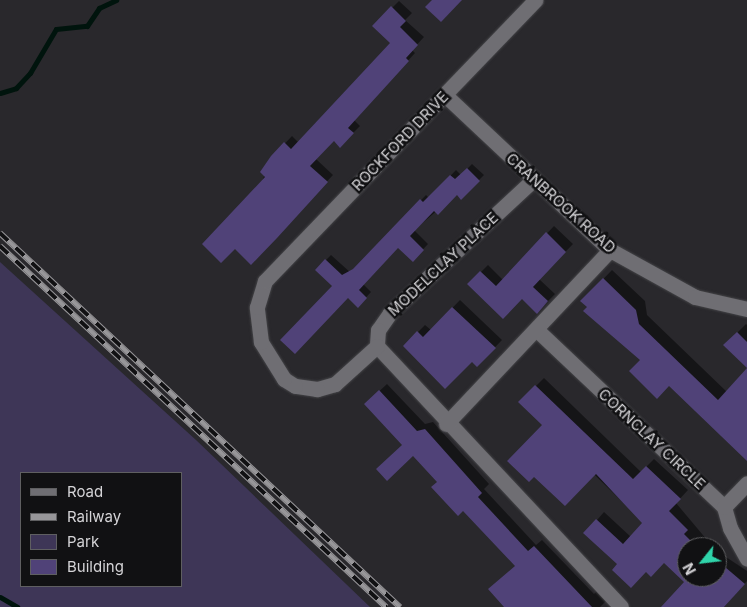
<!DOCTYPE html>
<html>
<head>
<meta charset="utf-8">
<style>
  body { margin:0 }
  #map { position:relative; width:747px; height:607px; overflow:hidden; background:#29282c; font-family:Inter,sans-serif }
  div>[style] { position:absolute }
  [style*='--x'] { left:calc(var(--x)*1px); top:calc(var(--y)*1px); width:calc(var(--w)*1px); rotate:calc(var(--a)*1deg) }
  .green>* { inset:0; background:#3e3657 }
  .shadow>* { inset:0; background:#0007 }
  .stream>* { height:5px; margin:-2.5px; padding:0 2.5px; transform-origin:2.5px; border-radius:2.5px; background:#00140d }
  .building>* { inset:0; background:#504278 }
  .roads { filter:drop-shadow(0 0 1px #444447) drop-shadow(0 0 1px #444447) }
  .minor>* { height:15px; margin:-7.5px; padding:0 7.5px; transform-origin:7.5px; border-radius:7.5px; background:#6f6e73 }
  .rail>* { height:5.5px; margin-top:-2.75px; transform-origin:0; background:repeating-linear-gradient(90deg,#111113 0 11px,#979699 0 22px); box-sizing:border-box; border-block:1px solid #979699 }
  span { translate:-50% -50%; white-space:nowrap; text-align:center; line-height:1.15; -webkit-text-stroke:5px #111113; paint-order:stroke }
  .street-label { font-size:15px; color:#d5d4d7 }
  .legend { position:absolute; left:20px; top:472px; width:162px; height:115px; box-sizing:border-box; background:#111113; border:1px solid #5f5f61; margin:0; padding:6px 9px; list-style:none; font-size:15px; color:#d5d4d7 }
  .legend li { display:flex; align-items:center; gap:10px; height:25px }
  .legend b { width:25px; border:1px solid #5f5f61 }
  .north { position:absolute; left:677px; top:537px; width:50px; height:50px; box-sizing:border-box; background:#111113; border:1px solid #5f5f61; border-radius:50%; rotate:241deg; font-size:14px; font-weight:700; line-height:20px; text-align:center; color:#d5d4d7 }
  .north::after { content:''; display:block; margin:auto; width:18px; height:22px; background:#2fd4aa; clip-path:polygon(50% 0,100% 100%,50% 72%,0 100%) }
</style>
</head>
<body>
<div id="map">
  <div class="green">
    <div style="clip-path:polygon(evenodd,0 262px,196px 440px,370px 607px,0 607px,0 262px,21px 473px,181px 473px,181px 586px,21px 586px,21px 473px)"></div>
  </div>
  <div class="shadow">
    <div style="clip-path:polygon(399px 1px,412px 13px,405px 20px,424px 37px,412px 50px,415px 53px,354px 120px,360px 126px,340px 146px,334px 140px,316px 159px,333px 175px,257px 256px,235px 247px,272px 157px,292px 136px,299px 143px,392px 43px,374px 26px)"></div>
    <div style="clip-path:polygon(472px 164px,484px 175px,461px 198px,457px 194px,414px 230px,428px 244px,413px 260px,398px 246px,363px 284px,371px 292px,358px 306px,316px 270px,331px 255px,351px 273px,426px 195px,429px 198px,456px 170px,461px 175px)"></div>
    <div style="clip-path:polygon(554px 226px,573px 244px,539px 279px,555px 294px,537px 312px,522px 298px,469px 284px,488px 265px,503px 280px)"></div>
    <div style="clip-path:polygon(612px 270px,645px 301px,647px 315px,727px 392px,747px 370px,747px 456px,582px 301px)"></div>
    <div style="clip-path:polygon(460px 300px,502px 340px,477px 366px,472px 360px,445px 387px,418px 332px,425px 325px,431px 330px)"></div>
    <div style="clip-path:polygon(746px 324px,747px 325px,747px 366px,725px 345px)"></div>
    <div style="clip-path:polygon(544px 378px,641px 472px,654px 459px,688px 490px,676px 503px,713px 547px,687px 547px,687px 577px,717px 577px,717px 551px,747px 571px,747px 581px,724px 607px,664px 607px,686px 582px,665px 562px,646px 571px,618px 564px,597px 520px,604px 512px,631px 537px,644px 523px,520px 402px)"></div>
    <div style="clip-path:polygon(387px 384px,425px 424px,433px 422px,489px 484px,484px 489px,536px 545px,542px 540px,594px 594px,601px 587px,610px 597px,600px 607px,506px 607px,516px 565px,404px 445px,373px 397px)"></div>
  </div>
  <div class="stream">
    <div style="--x:0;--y:93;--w:17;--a:-17"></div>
    <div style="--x:16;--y:88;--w:21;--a:-47"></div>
    <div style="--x:30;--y:73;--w:51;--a:-59.4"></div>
    <div style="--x:56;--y:29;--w:31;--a:-6"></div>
    <div style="--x:87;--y:26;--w:22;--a:-56"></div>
    <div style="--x:99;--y:8;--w:19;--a:-25"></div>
    <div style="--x:0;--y:597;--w:20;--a:30"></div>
  </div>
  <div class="building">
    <div style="clip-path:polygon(432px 0,462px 0,441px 22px,425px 7px)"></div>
    <div style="clip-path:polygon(391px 6px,406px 21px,400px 27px,418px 45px,406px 58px,409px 61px,348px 128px,354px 133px,340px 148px,334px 141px,310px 166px,328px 182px,277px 238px,251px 265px,235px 249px,221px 263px,202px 244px,265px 177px,260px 172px,271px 156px,284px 142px,291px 149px,390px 43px,372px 26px)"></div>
    <div style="clip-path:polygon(467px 168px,480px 181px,461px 200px,457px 195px,438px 215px,434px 211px,410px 236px,424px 250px,413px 262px,398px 248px,359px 290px,367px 298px,358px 308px,348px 298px,295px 354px,280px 340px,332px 286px,315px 270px,325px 259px,342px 275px,353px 269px,420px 199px,423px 202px,450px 175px,455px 179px)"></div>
    <div style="clip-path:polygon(546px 232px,566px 252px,533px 287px,548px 301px,537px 314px,522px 299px,503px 319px,467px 284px,480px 271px,496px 286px)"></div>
    <div style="clip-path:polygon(603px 278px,636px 310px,639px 324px,718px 400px,747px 368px,747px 461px,669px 386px,657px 399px,629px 371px,640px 360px,583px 311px,587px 307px,580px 301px)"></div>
    <div style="clip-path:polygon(452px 307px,496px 348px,477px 367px,472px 362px,445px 389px,403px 346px,417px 331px,423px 337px)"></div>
    <div style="clip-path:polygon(737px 332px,747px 342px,747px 368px,723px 345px)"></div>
    <div style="clip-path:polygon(535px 385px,633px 479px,646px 466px,681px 499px,669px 511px,688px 530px,684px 534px,697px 547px,687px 547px,687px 579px,698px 577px,707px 586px,725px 567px,745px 584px,724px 607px,661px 607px,684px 582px,664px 563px,651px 577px,646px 572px,631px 588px,612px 570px,617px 564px,583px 533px,596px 519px,623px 544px,642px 523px,596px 474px,565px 506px,534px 477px,529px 482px,507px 461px,542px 425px,518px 402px)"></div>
    <div style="clip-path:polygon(379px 390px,417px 431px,425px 429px,482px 493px,478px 497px,528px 551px,534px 546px,592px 607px,504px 607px,488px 589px,515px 566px,463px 511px,458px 516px,431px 487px,437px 482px,413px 456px,387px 481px,376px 469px,402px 445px,364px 404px)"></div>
  </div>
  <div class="roads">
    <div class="minor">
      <div style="--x:445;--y:95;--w:226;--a:43.2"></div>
      <div style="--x:610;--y:250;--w:97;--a:28.9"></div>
      <div style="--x:695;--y:297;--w:53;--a:13"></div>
      <div style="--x:534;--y:179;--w:197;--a:137.1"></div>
      <div style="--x:390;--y:313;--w:21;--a:125"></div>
      <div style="--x:378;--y:330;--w:16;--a:94"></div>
      <div style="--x:377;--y:346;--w:357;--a:46.9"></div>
      <div style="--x:538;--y:331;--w:256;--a:43.4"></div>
      <div style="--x:724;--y:507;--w:22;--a:74"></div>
      <div style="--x:730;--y:528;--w:35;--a:61"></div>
      <div style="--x:377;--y:346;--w:57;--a:137.9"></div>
      <div style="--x:335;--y:384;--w:19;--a:164"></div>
      <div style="--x:317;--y:389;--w:22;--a:-172"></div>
      <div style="--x:295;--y:386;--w:13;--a:-148"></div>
      <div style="--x:284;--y:379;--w:44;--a:-121.9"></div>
      <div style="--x:261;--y:342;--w:35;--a:-97"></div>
      <div style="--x:257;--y:307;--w:27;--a:-73"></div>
      <div style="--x:265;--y:281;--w:390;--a:-46.1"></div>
      <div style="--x:446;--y:424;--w:239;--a:-46.7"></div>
      <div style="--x:724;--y:507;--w:33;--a:-46"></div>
    </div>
  </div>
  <div class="rail">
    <div style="--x:0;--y:233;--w:548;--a:43.08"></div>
    <div style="--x:0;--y:246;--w:529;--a:43.08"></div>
  </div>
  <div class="street-label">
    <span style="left:400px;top:141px;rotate:-46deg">ROCKFORD DRIVE</span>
    <span style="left:561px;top:203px;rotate:42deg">CRANBROOK ROAD</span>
    <span style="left:443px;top:264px;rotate:-43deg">MODELCLAY PLACE</span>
    <span style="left:652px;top:439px;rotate:43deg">CORNCLAY CIRCLE</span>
  </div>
  <ul class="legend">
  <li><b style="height:6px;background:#6f6e73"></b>Road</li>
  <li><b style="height:6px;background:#979699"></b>Railway</li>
  <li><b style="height:14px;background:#3e3657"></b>Park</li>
  <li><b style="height:14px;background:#504278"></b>Building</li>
  </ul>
  <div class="north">N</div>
</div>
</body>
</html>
